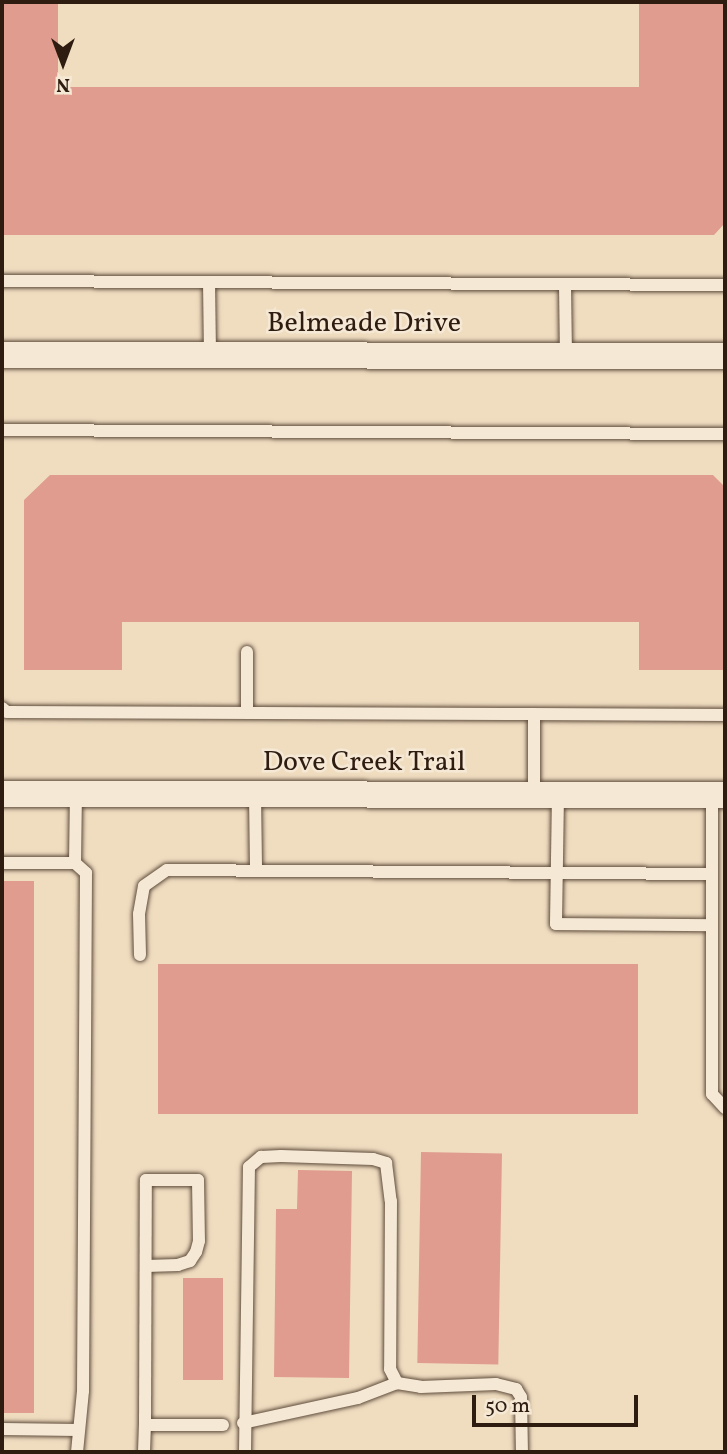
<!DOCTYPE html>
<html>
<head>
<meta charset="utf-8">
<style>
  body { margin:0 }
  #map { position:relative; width:727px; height:1454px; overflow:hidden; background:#f0ddc0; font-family:Vollkorn,serif }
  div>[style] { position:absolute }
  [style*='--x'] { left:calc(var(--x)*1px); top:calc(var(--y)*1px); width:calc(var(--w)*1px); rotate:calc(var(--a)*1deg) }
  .building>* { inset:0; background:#e09c8e; transform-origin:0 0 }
  .roads { filter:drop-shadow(0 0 2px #5f4c3c) drop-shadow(0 0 2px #5f4c3c) }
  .lane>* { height:12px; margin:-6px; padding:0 6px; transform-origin:6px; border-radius:6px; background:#f5e9d6 }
  .street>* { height:26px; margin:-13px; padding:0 13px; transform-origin:13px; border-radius:13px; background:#f5e9d6 }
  span { translate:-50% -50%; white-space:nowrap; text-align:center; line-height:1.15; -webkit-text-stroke:5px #f5e9d6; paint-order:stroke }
  .street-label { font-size:28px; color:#2f1c10 }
  .frame { position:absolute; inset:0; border:4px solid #2f1c10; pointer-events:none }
  .north { position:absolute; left:28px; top:28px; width:70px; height:70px; -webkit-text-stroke:5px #f5e9d6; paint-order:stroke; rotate:180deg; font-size:19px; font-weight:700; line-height:28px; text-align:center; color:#2f1c10 }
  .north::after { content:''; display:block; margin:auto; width:24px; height:32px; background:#2f1c10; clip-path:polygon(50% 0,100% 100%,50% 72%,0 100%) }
  .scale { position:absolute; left:472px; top:1395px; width:166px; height:32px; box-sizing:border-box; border:4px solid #2f1c10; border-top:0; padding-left:9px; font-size:21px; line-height:24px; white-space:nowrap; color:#2f1c10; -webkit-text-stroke:5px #f5e9d6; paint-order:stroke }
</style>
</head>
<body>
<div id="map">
  <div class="building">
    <div style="clip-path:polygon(2px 2px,58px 2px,58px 87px,639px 87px,639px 2px,725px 2px,725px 223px,714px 235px,2px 235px)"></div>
    <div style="clip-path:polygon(50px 475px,713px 475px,725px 487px,725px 670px,639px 670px,639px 622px,122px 622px,122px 670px,24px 670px,24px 500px)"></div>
    <div style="left:2px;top:881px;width:32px;height:532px"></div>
    <div style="left:158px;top:964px;width:480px;height:150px"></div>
    <div style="left:421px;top:1152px;width:81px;height:211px;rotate:1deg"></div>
    <div style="clip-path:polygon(298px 1170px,352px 1171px,349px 1378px,274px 1377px,276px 1209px,297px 1209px)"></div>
    <div style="left:183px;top:1278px;width:40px;height:102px"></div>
  </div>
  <div class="roads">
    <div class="lane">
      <div style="--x:2;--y:281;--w:723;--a:0.32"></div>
      <div style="--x:209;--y:282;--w:73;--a:89.2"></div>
      <div style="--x:565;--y:285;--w:71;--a:89.2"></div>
      <div style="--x:2;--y:430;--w:723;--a:0.32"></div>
      <div style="--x:247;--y:652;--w:61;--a:90"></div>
      <div style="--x:2;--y:708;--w:6;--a:39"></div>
      <div style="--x:7;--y:712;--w:527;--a:0.22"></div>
      <div style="--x:534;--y:714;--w:81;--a:90"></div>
      <div style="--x:534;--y:714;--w:191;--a:0.3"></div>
      <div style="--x:255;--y:795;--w:76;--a:89.2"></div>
      <div style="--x:558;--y:795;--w:129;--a:90.9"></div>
      <div style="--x:556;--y:924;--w:156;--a:0.4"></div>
      <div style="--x:712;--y:795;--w:299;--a:90"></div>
      <div style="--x:712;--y:1094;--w:19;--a:47"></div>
      <div style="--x:2;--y:863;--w:73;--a:0"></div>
      <div style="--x:75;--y:863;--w:15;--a:42"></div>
      <div style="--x:86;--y:873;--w:518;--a:90.33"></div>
      <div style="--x:83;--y:1391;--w:61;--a:95.6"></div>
      <div style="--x:75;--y:863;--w:69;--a:-89.2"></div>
      <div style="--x:140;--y:955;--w:41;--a:-91.4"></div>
      <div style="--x:139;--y:914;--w:28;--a:-80"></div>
      <div style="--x:144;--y:886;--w:28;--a:-35"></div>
      <div style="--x:167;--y:870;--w:545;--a:0.42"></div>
      <div style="--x:243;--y:1423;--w:118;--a:-12.3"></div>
      <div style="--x:358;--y:1398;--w:42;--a:-21"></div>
      <div style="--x:145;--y:1425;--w:245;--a:-89.8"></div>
      <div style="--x:146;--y:1180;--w:52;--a:0"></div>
      <div style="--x:198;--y:1180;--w:61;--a:89.1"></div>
      <div style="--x:199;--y:1241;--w:11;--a:105"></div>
      <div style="--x:196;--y:1252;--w:11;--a:124"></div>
      <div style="--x:190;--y:1261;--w:13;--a:162"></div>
      <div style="--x:178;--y:1265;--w:32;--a:178"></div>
      <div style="--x:2;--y:1429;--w:76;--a:0.8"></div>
      <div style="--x:144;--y:1452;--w:27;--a:-88"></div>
      <div style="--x:145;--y:1425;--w:78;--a:0"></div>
      <div style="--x:245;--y:1452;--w:285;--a:-89.2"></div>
      <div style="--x:249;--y:1167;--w:16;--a:-40"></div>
      <div style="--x:261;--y:1157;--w:20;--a:-3"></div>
      <div style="--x:281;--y:1156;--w:92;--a:1.9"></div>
      <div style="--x:373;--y:1159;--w:14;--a:17"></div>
      <div style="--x:386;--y:1163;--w:38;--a:83"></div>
      <div style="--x:391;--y:1201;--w:168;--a:90.3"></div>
      <div style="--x:390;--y:1369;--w:16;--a:63"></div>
      <div style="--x:397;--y:1383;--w:24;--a:9"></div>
      <div style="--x:421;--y:1387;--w:75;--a:-2.3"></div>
      <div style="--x:496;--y:1384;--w:21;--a:14"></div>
      <div style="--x:516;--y:1389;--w:9;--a:58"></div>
      <div style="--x:521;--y:1397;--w:55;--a:89"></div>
    </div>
    <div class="street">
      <div style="--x:2;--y:355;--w:723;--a:0.08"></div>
      <div style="--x:2;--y:794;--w:723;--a:0.08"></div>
    </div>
  </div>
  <div class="street-label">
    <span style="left:364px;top:324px">Belmeade Drive</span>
    <span style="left:364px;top:763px">Dove Creek Trail</span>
  </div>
  <div class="frame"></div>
  <div class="north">N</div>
  <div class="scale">50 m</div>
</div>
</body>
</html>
